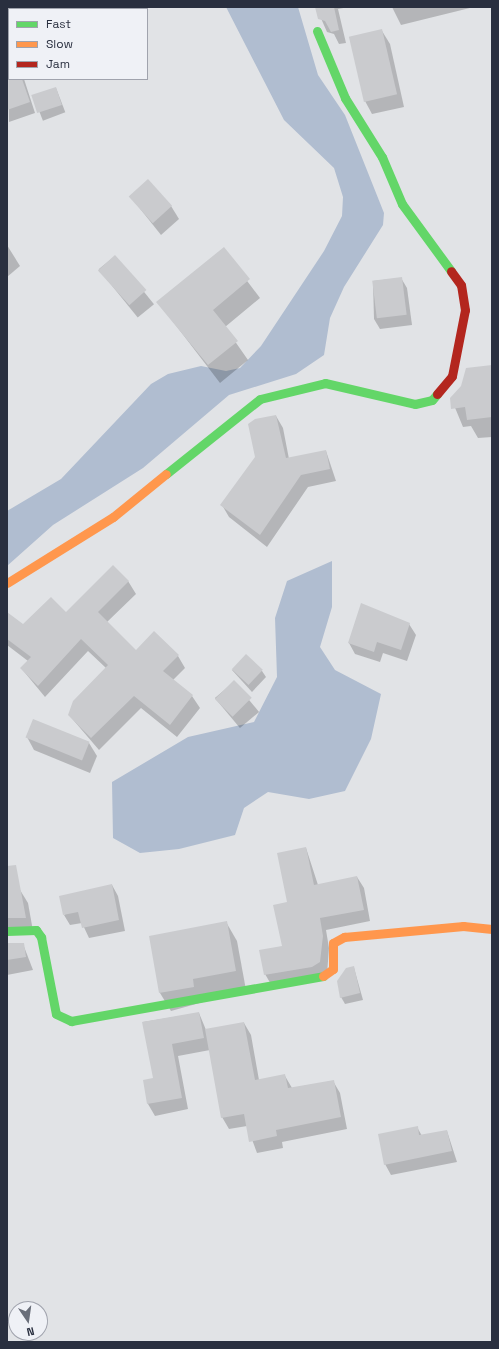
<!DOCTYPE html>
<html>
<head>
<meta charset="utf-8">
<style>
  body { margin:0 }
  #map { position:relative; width:499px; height:1349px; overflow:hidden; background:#e1e3e6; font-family:"Space Grotesk",sans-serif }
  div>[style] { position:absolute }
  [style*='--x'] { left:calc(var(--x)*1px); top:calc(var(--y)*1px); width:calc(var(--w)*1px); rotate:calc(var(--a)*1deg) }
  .water>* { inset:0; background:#b0bdd0 }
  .shadow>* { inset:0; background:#0003; transform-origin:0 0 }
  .building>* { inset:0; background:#cacbce; transform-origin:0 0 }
  .fast>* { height:9px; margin:-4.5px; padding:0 4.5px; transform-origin:4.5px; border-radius:4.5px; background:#63d668 }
  .slow>* { height:9px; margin:-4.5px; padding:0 4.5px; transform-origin:4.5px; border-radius:4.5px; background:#ff974d }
  .jam>* { height:9px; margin:-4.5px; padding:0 4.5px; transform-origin:4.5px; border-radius:4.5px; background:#b3261e }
  span { translate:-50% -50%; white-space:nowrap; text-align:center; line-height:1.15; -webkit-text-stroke:3.5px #eff1f6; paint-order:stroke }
  .frame { position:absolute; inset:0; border:8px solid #292f3f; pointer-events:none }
  .legend { position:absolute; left:8px; top:8px; width:140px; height:72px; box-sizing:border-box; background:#eff1f6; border:1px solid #a0a3ad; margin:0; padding:5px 7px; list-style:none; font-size:12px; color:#292f3f }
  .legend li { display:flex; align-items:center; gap:8px; height:20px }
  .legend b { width:20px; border:1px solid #a0a3ad }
  .north { position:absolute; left:8px; top:1301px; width:40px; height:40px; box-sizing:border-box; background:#eff1f6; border:1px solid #a0a3ad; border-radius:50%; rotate:167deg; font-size:11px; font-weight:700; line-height:16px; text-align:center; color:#292f3f }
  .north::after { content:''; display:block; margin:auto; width:14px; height:18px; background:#696e79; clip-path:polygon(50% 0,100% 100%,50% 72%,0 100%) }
</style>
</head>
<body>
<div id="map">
  <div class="water">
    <div style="clip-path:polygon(226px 7px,298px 7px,318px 75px,345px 115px,384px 213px,383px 225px,344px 287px,330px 318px,324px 355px,296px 374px,229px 395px,143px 468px,53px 525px,7px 566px,7px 511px,61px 479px,151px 384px,168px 374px,201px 366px,226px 371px,240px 368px,261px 346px,324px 251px,342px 216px,343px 197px,334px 168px,284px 120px)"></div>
    <div style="clip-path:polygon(332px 561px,332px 607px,320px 647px,335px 670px,381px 694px,371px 739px,345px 791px,309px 799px,268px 792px,244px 808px,235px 835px,179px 849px,140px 853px,113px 838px,112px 782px,188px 737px,254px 722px,277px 677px,275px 618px,287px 581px)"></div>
  </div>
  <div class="shadow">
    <div style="clip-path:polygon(7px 7px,105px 9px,9px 9px,9px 79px,24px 79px,35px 113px,9px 122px)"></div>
    <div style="clip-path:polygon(316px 7px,349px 7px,338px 9px,346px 43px,339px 44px,334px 34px,327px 32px)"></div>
    <div style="clip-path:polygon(392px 7px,474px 7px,401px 25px)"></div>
    <div style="clip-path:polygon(382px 31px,390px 44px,404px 107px,372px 114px,365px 101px)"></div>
    <div style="left:56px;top:88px;width:26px;height:24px;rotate:69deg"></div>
    <div style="clip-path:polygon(130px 196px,171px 206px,179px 219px,161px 235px)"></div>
    <div style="clip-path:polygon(7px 245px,20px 266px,7px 277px)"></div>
    <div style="clip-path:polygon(223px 249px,260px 298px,225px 327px,248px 360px,220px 383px,158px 302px)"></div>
    <div style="left:115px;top:256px;width:62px;height:21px;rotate:51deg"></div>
    <div style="clip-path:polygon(401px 278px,407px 288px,412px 325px,380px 329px,374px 319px,373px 281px)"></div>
    <div style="clip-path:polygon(492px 366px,492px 437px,478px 438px,471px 426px,463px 427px,451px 398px)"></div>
    <div style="clip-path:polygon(276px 416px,283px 428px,289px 459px,326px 451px,336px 481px,308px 487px,267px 547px,229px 517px,222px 505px,256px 457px)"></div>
    <div style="clip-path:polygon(128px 581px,136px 594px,107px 622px,136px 651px,178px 656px,185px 668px,173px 680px,192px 696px,200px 708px,177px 737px,141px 708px,99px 750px,69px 715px,106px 668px,88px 651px,45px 697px,21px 668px,28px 661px,7px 645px,7px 626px,24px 626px,66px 613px)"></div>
    <div style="clip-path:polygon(409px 624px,416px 635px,407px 661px,383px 653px,380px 662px,355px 654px,349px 643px)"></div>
    <div style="clip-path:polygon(232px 670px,262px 671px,266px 677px,252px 692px)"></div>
    <div style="left:234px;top:682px;width:39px;height:25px;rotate:50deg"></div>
    <div style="clip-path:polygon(27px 737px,89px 743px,97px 756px,90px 773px,34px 750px)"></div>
    <div style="clip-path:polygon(306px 848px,318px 885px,357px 877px,364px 888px,370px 921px,326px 930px,329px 948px,327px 974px,272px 986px,265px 974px,283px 946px,288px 903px)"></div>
    <div style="clip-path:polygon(112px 885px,118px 896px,125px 931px,89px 938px,82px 923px,70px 925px,64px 915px)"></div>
    <div style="clip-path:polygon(20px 890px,28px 903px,33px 931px,7px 932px,7px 893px)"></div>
    <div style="clip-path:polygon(226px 922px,237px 941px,246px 990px,171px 1011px,160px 993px,150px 937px)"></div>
    <div style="clip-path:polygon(7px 944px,23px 944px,33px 970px,7px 975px)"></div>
    <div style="clip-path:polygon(354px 968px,363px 1000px,345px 1004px,341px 997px)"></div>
    <div style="clip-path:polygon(199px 1013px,206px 1030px,244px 1023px,251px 1035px,259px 1080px,285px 1076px,292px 1088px,333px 1081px,340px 1093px,347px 1129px,282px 1142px,283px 1148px,257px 1153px,247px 1126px,229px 1129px,222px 1117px,210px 1050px,178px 1056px,188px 1109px,155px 1116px,148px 1104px,144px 1081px,154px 1079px,143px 1022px)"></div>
    <div style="clip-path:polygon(417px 1127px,422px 1136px,447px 1131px,457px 1162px,391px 1175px,385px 1164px)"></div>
  </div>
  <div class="building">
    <div style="clip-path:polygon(315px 7px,334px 7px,339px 30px,331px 32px,325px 21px,318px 19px)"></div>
    <div style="left:382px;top:29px;width:67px;height:34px;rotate:77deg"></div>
    <div style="clip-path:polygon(7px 79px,22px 79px,30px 102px,7px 110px)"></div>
    <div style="left:56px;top:87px;width:19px;height:26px;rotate:72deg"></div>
    <div style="left:148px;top:179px;width:36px;height:26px;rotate:48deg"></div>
    <div style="clip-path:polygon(224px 247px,250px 279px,213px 310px,238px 341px,208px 365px,156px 302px)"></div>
    <div style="left:115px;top:255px;width:47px;height:23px;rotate:48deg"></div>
    <div style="left:402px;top:277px;width:38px;height:30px;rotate:83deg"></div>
    <div style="clip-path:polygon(492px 365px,492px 417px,467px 420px,465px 407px,451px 409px,450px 398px,461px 386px,466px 368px)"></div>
    <div style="clip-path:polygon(276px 415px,286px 458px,326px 450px,330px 469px,301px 475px,260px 535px,220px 505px,255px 457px,248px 424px,255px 419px)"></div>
    <div style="clip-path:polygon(113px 565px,129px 581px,98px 612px,136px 650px,154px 631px,179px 655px,163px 671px,193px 695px,170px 725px,134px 696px,91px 738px,68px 715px,73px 701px,108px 665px,81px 639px,38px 686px,20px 668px,31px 657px,7px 639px,7px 612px,23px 624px,51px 597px,66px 612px)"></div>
    <div style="clip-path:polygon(361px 603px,410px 623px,401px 650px,377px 642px,374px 652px,348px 643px)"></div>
    <div style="left:246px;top:654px;width:23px;height:21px;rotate:43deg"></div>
    <div style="left:234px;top:680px;width:25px;height:27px;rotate:45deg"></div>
    <div style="left:33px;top:719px;width:61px;height:20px;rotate:22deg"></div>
    <div style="clip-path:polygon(306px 847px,314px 885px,357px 876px,364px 910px,320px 918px,323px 936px,320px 962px,312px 967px,264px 975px,259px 950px,282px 946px,273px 905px,287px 902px,277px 853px)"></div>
    <div style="clip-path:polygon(16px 865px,26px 918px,7px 918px,7px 866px)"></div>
    <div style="clip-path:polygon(112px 884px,119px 920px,82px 928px,78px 912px,63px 915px,59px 896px)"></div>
    <div style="clip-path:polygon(227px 921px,236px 971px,193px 979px,194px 987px,159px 993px,149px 936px)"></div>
    <div style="clip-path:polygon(7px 943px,24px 943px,26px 957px,7px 960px)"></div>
    <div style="clip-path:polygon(354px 966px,360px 993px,340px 998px,337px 981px,346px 968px)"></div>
    <div style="clip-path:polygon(199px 1012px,204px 1038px,172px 1044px,182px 1098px,147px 1104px,143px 1080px,153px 1078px,142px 1022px)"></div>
    <div style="clip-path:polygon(244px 1022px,255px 1080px,285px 1074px,288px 1088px,334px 1080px,341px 1117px,276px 1130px,277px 1136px,249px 1142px,244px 1114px,221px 1118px,205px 1029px)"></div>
    <div style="clip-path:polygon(418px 1126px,419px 1135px,447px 1130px,452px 1151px,384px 1165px,378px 1134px)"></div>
  </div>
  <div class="fast">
    <div style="--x:317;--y:31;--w:73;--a:67.3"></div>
    <div style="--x:345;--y:98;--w:70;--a:57.9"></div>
    <div style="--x:382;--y:157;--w:51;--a:66.9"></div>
    <div style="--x:402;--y:204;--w:83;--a:53.8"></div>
    <div style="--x:166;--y:474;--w:120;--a:-38.6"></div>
    <div style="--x:260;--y:399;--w:67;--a:-13.8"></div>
    <div style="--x:325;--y:383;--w:92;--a:13.1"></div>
    <div style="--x:415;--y:404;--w:17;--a:-13"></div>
    <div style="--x:432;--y:400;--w:8;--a:-50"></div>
    <div style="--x:7;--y:931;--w:29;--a:-2"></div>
    <div style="--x:36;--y:930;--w:9;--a:54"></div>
    <div style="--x:41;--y:937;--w:78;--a:79"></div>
    <div style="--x:56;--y:1014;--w:17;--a:25"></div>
    <div style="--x:71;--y:1021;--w:256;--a:-10.1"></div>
  </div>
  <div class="slow">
    <div style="--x:7;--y:583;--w:125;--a:-31.9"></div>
    <div style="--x:113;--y:517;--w:68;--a:-39.1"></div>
    <div style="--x:323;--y:976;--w:12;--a:-35"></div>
    <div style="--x:333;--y:969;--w:26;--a:-90"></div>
    <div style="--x:333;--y:943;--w:13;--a:-29"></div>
    <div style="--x:344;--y:937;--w:120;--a:-5.3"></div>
    <div style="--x:463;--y:926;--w:29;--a:6"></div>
  </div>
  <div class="jam">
    <div style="--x:437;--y:394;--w:23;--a:-50"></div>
    <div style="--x:452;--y:376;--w:67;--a:-78.9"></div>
    <div style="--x:465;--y:310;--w:25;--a:-99"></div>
    <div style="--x:461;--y:285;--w:17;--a:-126"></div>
  </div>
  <div class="frame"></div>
  <ul class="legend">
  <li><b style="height:5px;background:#63d668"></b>Fast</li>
  <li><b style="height:5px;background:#ff974d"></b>Slow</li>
  <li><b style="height:5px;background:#b3261e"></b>Jam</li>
  </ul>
  <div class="north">N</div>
</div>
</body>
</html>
